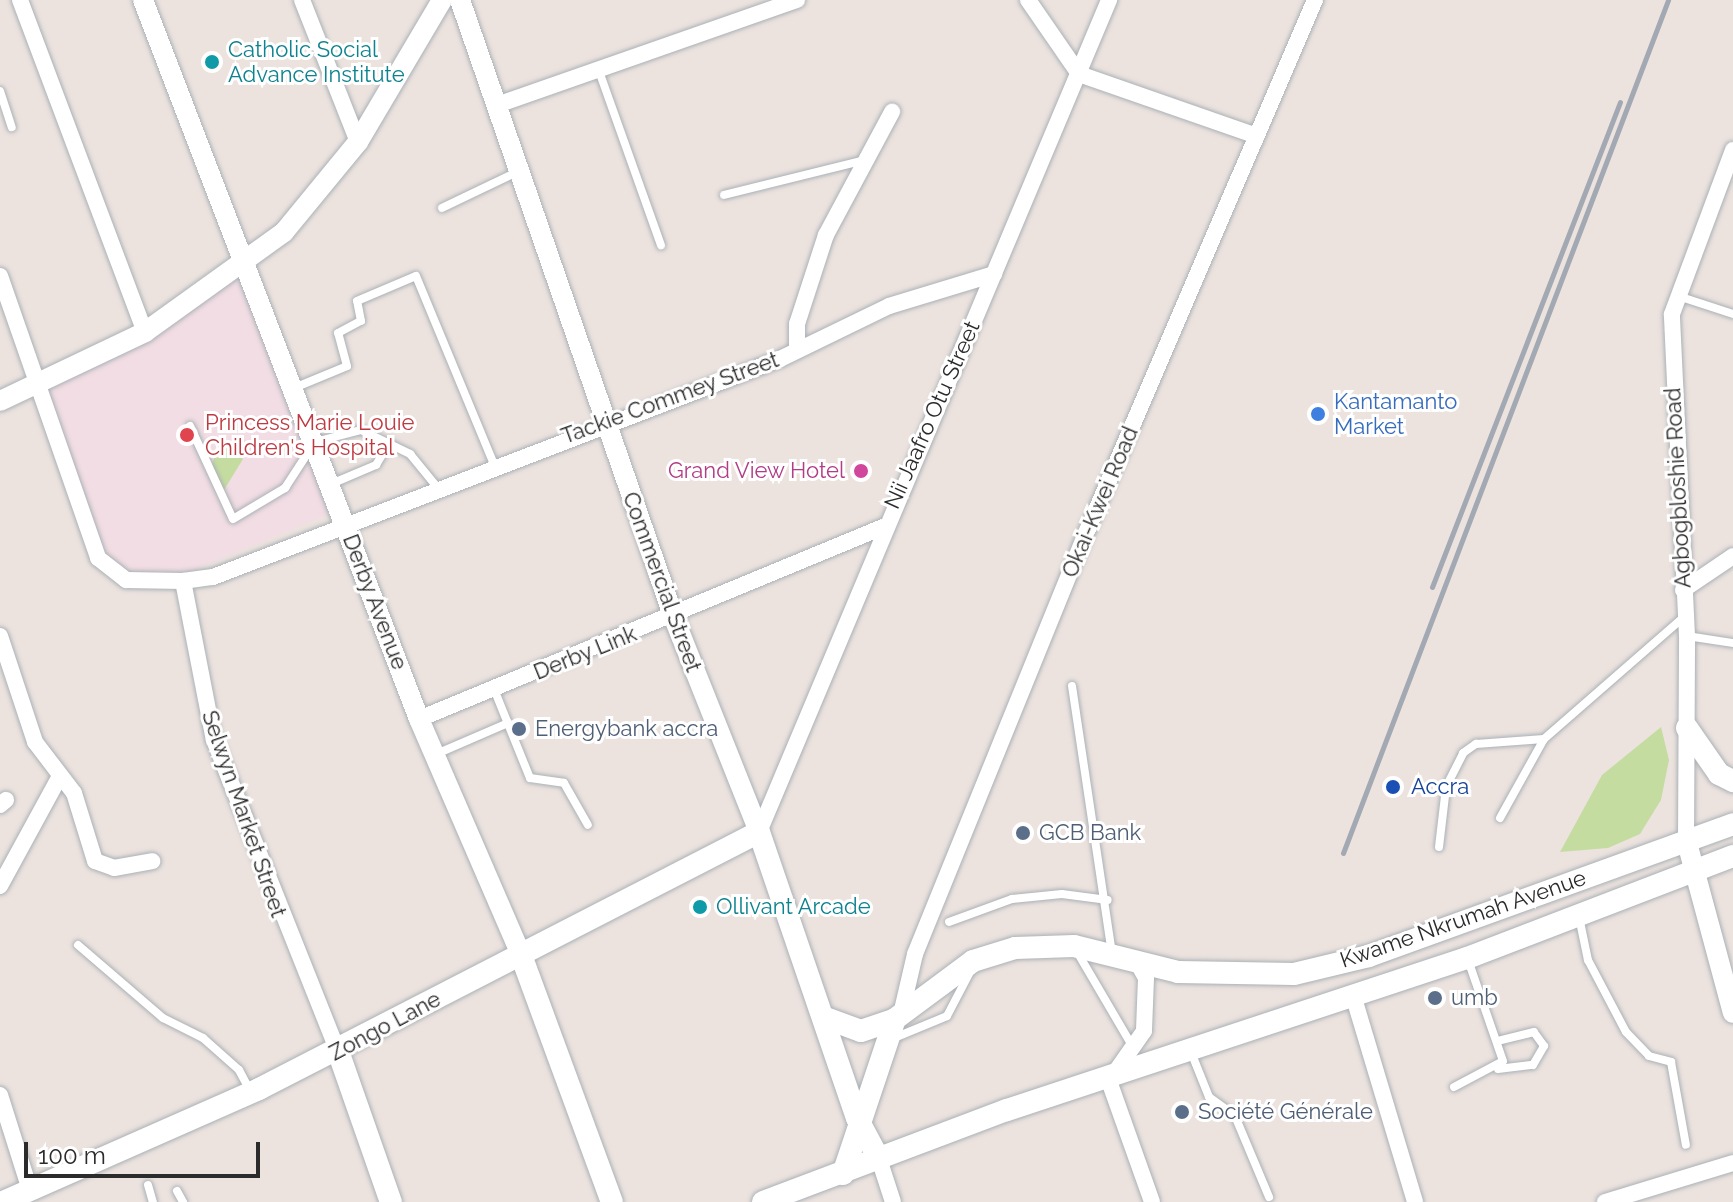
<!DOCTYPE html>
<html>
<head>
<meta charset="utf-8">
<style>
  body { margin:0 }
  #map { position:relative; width:1733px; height:1202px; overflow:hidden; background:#ece3df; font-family:Raleway,sans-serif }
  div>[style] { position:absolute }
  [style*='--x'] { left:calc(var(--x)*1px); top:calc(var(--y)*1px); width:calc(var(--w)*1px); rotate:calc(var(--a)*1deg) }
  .medical>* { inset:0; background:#f1dde3 }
  .green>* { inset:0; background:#c5dca1 }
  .roads { filter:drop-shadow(0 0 2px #abb1b6) drop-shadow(0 0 2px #abb1b6) }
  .service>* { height:8px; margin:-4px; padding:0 4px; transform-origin:4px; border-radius:4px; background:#fff }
  .minor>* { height:16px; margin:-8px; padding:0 8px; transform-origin:8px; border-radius:8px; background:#fff }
  .tertiary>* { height:20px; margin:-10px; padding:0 10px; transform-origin:10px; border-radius:10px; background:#fff }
  .secondary>* { height:22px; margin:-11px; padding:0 11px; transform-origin:11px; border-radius:11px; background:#fff }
  .rail>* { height:5px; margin:-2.5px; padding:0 2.5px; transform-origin:2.5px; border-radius:2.5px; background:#a2a9b3 }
  .dots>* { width:22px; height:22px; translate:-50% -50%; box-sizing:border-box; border:4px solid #fff; border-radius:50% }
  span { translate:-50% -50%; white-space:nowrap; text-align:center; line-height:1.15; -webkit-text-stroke:6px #fff; paint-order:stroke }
  .culture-label { font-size:22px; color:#0d838f }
  .left { translate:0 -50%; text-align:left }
  .street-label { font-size:22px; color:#2b2b2b }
  .shop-label { font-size:22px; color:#366cbe }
  .health-label { font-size:22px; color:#be3a42 }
  .hotel-label { font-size:22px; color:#b23c85 }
  .right { translate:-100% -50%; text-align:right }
  .service-label { font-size:22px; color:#4e5e75 }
  .transit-label { font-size:22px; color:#164399 }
  .scale { position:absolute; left:24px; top:1142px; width:236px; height:36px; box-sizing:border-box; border:4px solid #2b2b2b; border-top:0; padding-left:10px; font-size:24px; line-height:28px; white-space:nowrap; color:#2b2b2b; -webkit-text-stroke:6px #fff; paint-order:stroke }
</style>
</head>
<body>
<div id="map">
  <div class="medical">
    <div style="clip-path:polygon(250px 273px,339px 510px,189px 572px,132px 584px,108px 562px,44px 386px)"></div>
  </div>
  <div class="green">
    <div style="clip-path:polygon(221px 437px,243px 459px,224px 490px,215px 488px,209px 474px)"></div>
    <div style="clip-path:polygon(1661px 727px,1669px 760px,1661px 800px,1640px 834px,1608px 848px,1560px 852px,1602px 775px)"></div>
  </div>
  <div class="roads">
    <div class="service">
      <div style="--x:599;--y:71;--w:185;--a:70.4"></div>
      <div style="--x:0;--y:91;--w:38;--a:72"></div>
      <div style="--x:724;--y:195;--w:145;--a:-13.9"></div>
      <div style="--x:442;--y:208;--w:83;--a:-25.6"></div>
      <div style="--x:1678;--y:296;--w:58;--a:18.1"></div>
      <div style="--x:294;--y:388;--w:57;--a:-22.5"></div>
      <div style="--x:347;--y:366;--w:34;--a:-105"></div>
      <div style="--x:338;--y:333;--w:26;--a:-28"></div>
      <div style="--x:361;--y:321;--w:20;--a:-101"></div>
      <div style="--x:357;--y:301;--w:64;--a:-23"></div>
      <div style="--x:416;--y:276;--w:204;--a:67.5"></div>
      <div style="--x:190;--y:426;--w:102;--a:65.2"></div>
      <div style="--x:233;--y:519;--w:61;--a:-30.8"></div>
      <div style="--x:285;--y:488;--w:55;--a:-56.9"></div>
      <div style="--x:315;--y:442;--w:48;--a:-14.6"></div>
      <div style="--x:361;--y:430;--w:55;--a:26.1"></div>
      <div style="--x:410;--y:454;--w:43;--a:50.7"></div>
      <div style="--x:331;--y:484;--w:49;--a:-22.9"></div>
      <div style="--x:376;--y:465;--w:26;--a:-59"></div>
      <div style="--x:1687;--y:636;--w:47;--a:8.7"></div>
      <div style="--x:1072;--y:686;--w:270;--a:81.5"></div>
      <div style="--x:494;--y:689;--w:96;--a:68"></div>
      <div style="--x:530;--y:778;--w:34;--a:8"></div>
      <div style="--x:564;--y:783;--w:48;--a:60.3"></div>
      <div style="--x:434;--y:755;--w:81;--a:-23.4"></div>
      <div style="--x:1500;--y:818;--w:90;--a:-60.9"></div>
      <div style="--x:1544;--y:739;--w:186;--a:-41.1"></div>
      <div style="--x:1439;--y:847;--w:60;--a:-83.3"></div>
      <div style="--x:1446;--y:787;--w:38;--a:-63"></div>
      <div style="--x:1463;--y:753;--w:16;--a:-35"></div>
      <div style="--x:1476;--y:744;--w:68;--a:-4.2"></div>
      <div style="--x:1579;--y:917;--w:44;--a:78.2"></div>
      <div style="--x:1588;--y:960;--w:81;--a:62.2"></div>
      <div style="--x:1626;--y:1032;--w:33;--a:46"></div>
      <div style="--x:1649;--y:1056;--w:23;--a:15"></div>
      <div style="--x:1671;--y:1062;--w:84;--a:79.8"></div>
      <div style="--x:949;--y:922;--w:67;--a:-20.1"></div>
      <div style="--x:1012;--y:899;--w:50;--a:-5.7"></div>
      <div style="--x:1062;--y:894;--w:46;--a:7.4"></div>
      <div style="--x:78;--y:945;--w:112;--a:40.7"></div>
      <div style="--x:163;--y:1018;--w:45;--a:26.6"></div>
      <div style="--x:203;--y:1038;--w:48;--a:41.6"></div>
      <div style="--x:239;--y:1070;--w:26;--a:62"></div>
      <div style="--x:1076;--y:950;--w:115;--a:59.6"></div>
      <div style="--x:894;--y:1038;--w:57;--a:-22.5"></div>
      <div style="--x:947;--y:1016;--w:52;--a:-62.4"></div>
      <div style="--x:1191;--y:1052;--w:48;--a:68.2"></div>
      <div style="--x:1209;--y:1097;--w:32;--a:36"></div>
      <div style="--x:1235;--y:1116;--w:88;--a:67.2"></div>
      <div style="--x:1498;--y:1069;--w:35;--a:-7"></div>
      <div style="--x:1533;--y:1065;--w:22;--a:-60"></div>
      <div style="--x:1544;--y:1046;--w:17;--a:-126"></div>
      <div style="--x:1534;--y:1032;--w:36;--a:166"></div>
      <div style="--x:1454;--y:1087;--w:55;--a:-28"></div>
      <div style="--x:1503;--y:1061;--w:107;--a:-109.1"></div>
      <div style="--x:148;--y:1185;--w:18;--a:74"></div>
      <div style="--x:177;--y:1191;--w:13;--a:61"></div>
    </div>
    <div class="minor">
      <div style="--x:20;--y:0;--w:355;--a:69.4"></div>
      <div style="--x:302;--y:0;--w:153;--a:68.5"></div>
      <div style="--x:1028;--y:0;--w:90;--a:55.4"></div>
      <div style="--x:1079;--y:74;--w:188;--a:19.2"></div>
      <div style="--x:497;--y:105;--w:318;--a:-19.3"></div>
      <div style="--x:0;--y:276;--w:299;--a:70.8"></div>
      <div style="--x:98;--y:558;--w:36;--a:38"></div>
      <div style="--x:126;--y:580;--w:57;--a:1"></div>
      <div style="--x:183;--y:581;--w:30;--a:-8"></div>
      <div style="--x:213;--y:577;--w:607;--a:-21.03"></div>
      <div style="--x:780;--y:359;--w:121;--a:-25.9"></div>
      <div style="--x:889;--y:306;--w:110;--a:-16.9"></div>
      <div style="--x:797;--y:348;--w:24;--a:-90"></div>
      <div style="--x:797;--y:324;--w:94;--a:-72"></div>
      <div style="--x:826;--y:235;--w:140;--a:-61.8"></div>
      <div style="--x:183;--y:581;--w:162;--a:79"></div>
      <div style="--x:214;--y:740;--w:335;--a:68.3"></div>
      <div style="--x:1683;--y:590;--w:60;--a:-34.2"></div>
      <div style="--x:0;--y:636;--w:112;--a:71.7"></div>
      <div style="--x:35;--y:742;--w:64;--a:52.6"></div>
      <div style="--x:74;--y:793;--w:71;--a:72.8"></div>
      <div style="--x:95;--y:861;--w:20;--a:20"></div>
      <div style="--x:114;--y:868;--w:39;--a:-10"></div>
      <div style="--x:419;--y:719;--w:502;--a:-22.48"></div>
      <div style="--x:0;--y:805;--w:8;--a:-40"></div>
      <div style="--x:759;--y:832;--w:903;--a:-67.18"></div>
      <div style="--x:1686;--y:839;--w:203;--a:-89.7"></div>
      <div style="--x:1687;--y:636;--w:322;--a:-92.7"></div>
      <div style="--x:1672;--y:314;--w:175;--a:-69.6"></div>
      <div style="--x:0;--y:886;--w:123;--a:-61.4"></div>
      <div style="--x:1136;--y:960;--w:21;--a:61"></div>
      <div style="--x:1146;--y:978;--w:53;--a:92.2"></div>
      <div style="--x:1144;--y:1031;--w:61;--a:125"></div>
      <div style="--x:1109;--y:1081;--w:128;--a:70.4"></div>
      <div style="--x:1353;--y:995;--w:216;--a:73.3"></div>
      <div style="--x:902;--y:1010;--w:57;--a:-76.9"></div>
      <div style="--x:915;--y:954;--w:459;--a:-67.9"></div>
      <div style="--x:1088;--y:529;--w:576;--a:-66.78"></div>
      <div style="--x:0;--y:1095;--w:100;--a:72.5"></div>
      <div style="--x:879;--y:1159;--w:45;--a:72"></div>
      <div style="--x:1605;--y:1202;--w:134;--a:-16.9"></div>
    </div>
    <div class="tertiary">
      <div style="--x:143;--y:0;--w:770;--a:69"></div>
      <div style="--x:419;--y:719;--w:257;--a:66.6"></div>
      <div style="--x:460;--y:0;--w:654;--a:70.9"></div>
      <div style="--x:674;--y:618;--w:230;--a:68.3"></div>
      <div style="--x:0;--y:401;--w:161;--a:-25.4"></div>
      <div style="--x:145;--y:332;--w:171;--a:-35.7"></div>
      <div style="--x:284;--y:232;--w:117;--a:-50.6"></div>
      <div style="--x:358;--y:142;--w:165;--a:-59.4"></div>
      <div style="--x:1686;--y:839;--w:180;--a:74.9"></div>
    </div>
    <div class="secondary">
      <div style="--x:1687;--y:728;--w:56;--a:55.2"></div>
      <div style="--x:1719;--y:774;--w:16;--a:27"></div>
      <div style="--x:521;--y:955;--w:263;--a:69.8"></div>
      <div style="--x:823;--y:1017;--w:40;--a:20.2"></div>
      <div style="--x:861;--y:1031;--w:36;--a:-19"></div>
      <div style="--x:338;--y:1051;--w:160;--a:70.7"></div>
      <div style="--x:843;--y:1174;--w:163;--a:-71.5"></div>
      <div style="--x:895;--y:1019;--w:97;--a:-36.6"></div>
      <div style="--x:973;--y:961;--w:44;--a:-17.2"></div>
      <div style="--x:1015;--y:948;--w:59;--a:-1.9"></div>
      <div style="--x:1074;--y:946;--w:107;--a:14"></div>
      <div style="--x:1178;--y:972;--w:116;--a:1"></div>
      <div style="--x:1294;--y:974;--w:77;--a:-13.5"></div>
      <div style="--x:1369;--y:956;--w:387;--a:-19.9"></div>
      <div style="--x:3;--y:1202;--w:280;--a:-23.8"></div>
      <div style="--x:259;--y:1089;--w:562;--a:-27.2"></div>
      <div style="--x:759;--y:832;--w:302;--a:71.1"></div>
      <div style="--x:857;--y:1118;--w:47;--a:61.8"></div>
      <div style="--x:763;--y:1202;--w:261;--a:-20.7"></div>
      <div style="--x:1007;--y:1110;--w:484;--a:-18.3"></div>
      <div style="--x:1467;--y:958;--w:285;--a:-21"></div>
    </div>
  </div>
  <div class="rail">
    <div style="--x:1432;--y:587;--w:520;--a:-68.81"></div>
    <div style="--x:1343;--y:853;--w:913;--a:-69.14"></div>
  </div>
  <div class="dots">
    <div style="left:212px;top:62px;background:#0f9aa8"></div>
    <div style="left:1318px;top:414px;background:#3f7fe0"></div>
    <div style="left:187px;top:435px;background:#e0444e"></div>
    <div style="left:861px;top:471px;background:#d1479c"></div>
    <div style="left:519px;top:729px;background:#5c6f8a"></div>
    <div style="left:1393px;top:787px;background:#1a4fb4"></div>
    <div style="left:1023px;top:833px;background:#5c6f8a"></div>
    <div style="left:700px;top:907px;background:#0f9aa8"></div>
    <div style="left:1435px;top:998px;background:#5c6f8a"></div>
    <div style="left:1182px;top:1112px;background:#5c6f8a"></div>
  </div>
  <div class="culture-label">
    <span class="left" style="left:228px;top:62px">Catholic Social<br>Advance Institute</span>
    <span class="left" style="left:716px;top:907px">Ollivant Arcade</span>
  </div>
  <div class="street-label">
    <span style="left:670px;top:398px;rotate:-20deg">Tackie Commey Street</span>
    <span style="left:932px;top:415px;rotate:-66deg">Nii Jaafro Otu Street</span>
    <span style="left:1678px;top:488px;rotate:-93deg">Agbogbloshie Road</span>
    <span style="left:1100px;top:502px;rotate:-67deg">Okai-Kwei Road</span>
    <span style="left:662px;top:582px;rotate:70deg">Commercial Street</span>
    <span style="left:375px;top:602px;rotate:69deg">Derby Avenue</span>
    <span style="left:585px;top:653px;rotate:-22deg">Derby Link</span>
    <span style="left:244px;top:814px;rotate:71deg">Selwyn Market Street</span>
    <span style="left:1463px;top:919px;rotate:-19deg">Kwame Nkrumah Avenue</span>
    <span style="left:385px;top:1026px;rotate:-28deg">Zongo Lane</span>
  </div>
  <div class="shop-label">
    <span class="left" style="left:1334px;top:414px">Kantamanto<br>Market</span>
  </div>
  <div class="health-label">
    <span class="left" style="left:205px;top:435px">Princess Marie Louie<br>Children's Hospital</span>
  </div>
  <div class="hotel-label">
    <span class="right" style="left:845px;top:471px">Grand View Hotel</span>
  </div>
  <div class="service-label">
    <span class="left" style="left:535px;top:729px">Energybank accra</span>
    <span class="left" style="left:1039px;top:833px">GCB Bank</span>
    <span class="left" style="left:1451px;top:998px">umb</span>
    <span class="left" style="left:1198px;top:1112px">Société Générale</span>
  </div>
  <div class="transit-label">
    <span class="left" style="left:1411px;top:787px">Accra</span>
  </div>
  <div class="scale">100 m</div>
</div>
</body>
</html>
